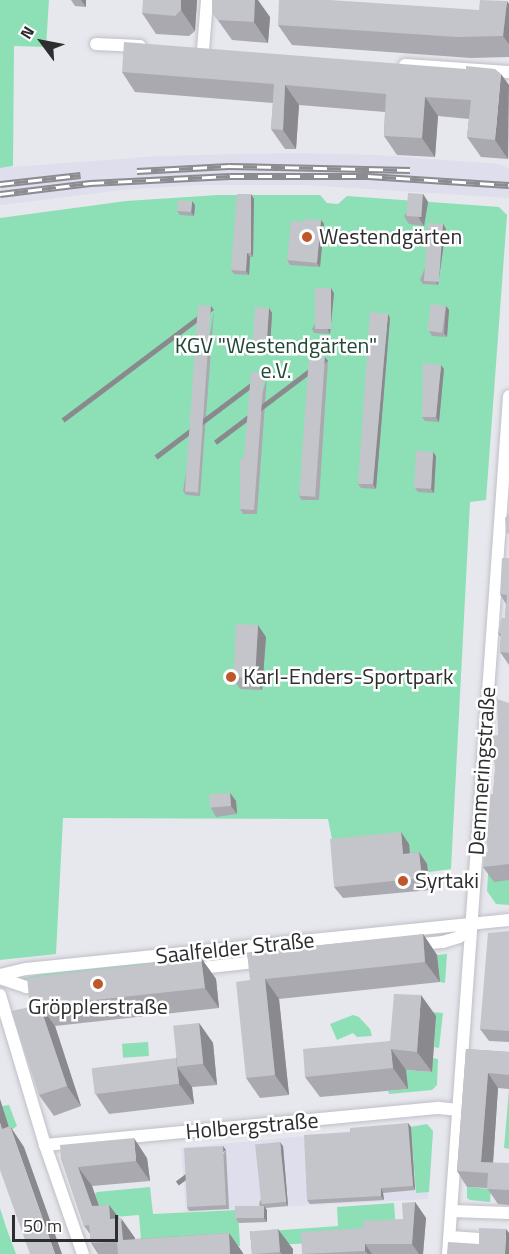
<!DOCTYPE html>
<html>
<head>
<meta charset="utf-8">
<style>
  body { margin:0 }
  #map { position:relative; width:509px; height:1254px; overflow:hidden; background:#e7e7ee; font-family:"Titillium Web",sans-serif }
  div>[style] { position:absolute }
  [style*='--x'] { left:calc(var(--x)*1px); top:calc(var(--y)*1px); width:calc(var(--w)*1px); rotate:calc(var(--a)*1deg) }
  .built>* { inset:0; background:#dedeed }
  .green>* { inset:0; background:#8de0b5; transform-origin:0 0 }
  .roads { filter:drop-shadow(0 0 2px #bfbfc6) drop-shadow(0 0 2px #bfbfc6) }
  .street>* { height:12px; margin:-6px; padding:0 6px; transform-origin:6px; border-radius:6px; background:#fff }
  .rail>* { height:7px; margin-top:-3.5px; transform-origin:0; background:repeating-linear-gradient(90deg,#fff 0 14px,#8b8b90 0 28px); box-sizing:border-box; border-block:2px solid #8b8b90 }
  .wall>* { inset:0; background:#a9a9af }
  .shaded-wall>* { inset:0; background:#89898e; transform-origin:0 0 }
  .building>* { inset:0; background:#c4c4cb; transform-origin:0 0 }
  .dots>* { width:16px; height:16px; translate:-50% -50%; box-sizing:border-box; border:3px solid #fff; border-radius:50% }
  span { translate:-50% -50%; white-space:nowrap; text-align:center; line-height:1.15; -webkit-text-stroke:5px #fff; paint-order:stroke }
  .poi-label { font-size:22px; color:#2e2e30 }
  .left { translate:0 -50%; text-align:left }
  .park-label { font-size:22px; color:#204835 }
  .street-label { font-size:22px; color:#2e2e30 }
  .north { position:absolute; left:12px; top:12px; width:60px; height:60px; -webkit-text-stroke:4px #fff; paint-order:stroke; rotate:302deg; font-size:16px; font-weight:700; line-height:24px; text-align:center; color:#2e2e30 }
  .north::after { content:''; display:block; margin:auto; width:21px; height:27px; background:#2e2e30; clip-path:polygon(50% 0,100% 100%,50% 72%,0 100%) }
  .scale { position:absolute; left:12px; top:1215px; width:106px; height:27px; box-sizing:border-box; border:3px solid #2e2e30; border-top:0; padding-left:8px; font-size:18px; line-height:21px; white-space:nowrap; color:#2e2e30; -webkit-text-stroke:4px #fff; paint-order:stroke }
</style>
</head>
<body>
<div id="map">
  <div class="built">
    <div style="clip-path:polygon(294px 153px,376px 155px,499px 164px,509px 169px,509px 198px,306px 185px,198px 185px,120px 190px,0 205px,0 168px,160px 156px)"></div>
    <div style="clip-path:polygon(427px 1124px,433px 1131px,428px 1199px,186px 1212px,181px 1148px)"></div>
  </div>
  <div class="green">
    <div style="clip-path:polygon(0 0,49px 0,46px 47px,14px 46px,13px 166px,0 168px)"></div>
    <div style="clip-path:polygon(218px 195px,320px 195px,327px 203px,338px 204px,347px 196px,499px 207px,507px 215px,486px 500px,470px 502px,451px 869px,341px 884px,328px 819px,63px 818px,56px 954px,0 960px,0 218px,126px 201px)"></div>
    <div style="clip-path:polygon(490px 844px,509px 880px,509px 905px,496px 904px,487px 891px)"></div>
    <div style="clip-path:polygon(354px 940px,362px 945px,24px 981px,22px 978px,42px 974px)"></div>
    <div style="clip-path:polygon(447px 954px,445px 983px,440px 982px,437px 955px)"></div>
    <div style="clip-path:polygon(432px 1012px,443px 1013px,439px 1048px,434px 1047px,436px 1016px)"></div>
    <div style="clip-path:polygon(353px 1015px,359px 1017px,370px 1029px,372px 1036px,357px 1037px,353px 1033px,337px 1040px,330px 1024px)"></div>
    <div style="left:148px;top:1042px;width:14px;height:26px;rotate:86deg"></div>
    <div style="clip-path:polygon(433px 1058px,438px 1059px,437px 1085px,432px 1090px,389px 1094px,388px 1091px,407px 1089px,406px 1070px,431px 1072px)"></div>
    <div style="clip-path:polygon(509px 1089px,509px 1149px,504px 1148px)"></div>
    <div style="clip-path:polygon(9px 1105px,17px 1126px,10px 1131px,2px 1106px)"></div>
    <div style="clip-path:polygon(427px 1124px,433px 1131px,429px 1192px,416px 1193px,411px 1127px)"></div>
    <div style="clip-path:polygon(150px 1187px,153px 1214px,238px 1210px,240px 1246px,205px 1247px,204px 1236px,141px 1239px,139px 1215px,103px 1218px,95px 1194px,97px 1192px)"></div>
    <div style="clip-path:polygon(467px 1187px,491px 1189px,490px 1202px,470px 1200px,467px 1198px)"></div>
    <div style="clip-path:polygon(394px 1203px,396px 1230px,371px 1240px,275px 1245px,269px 1231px,338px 1226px,337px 1207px)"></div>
    <div style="clip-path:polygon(0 1208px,6px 1227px,16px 1254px,0 1254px)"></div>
  </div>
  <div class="roads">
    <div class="street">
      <div style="--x:96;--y:44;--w:44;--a:2.6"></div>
      <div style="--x:203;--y:50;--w:50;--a:-85.4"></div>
      <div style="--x:405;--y:65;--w:104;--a:3.9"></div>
      <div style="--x:413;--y:945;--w:30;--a:-6"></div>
      <div style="--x:443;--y:942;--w:17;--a:-17"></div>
      <div style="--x:459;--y:937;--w:18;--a:-45"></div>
      <div style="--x:192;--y:969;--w:72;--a:-6.3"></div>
      <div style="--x:0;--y:975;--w:27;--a:-13"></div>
      <div style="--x:26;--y:969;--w:485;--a:-5.8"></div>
      <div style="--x:0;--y:978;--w:28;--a:19"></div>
      <div style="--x:26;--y:987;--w:18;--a:-6"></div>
      <div style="--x:0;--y:995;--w:157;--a:73.3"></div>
      <div style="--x:45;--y:1145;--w:115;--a:70.8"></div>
      <div style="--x:45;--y:1145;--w:396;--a:-5.4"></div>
      <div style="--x:439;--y:1108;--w:20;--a:6"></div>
      <div style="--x:452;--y:1211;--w:57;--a:2"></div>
      <div style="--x:450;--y:1237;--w:59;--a:3.9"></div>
      <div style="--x:448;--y:1254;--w:860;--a:-85.93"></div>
    </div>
  </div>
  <div class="rail">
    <div style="--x:137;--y:171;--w:92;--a:-3.1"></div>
    <div style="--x:229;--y:166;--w:181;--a:1.3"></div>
    <div style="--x:0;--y:184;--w:81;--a:-6.4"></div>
    <div style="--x:0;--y:194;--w:91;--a:-7"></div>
    <div style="--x:90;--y:183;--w:140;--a:-2.9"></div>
    <div style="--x:230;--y:176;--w:138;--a:0"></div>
    <div style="--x:368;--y:176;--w:141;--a:3.7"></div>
  </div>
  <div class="wall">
    <div style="clip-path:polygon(71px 0,86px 0,86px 7px,75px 6px)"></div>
    <div style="clip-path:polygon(197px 0,195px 31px,189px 36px,156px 34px,142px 13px)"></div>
    <div style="clip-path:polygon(509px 4px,509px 57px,471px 58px,292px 45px,278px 25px,479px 10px)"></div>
    <div style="clip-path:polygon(212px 12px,270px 17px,268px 43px,232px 40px)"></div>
    <div style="clip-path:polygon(466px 69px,508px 159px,481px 157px,467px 137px,469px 119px,438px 116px,435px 157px,397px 155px,384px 136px,385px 112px,299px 105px,296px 149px,285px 149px,271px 129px,273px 103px,135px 92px,122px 72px)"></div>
    <div style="clip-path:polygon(251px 194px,254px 199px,253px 257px,250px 257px,249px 275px,234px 274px,231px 270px)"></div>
    <div style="clip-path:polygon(423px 194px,428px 202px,424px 226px,409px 224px,404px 216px)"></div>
    <div style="clip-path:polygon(195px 205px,194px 216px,180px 215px,177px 211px)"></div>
    <div style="clip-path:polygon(321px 220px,324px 224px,320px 267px,290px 265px,287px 260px,304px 222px)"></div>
    <div style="clip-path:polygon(443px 224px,446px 229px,438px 285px,423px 284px,420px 280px)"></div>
    <div style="clip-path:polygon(334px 293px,330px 334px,314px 333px,312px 329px)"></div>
    <div style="clip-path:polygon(446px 306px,449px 310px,447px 337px,432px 336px,429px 331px)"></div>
    <div style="clip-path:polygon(269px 308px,272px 313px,270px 348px,255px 347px,252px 343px)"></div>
    <div style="clip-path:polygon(214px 310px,200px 496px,186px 495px,183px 491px)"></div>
    <div style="clip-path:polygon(390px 318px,376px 489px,361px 488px,358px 484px)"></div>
    <div style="clip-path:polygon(325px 357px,328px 361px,319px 500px,302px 500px,299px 496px)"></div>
    <div style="clip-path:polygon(444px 369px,439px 422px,425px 421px,422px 417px)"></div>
    <div style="clip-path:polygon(267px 377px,257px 514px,243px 514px,240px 509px,244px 457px)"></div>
    <div style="clip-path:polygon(436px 456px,434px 493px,418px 492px,415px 488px)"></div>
    <div style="clip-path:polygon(509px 558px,509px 665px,500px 652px,501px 637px,498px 633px,505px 618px,506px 604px,500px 594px)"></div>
    <div style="clip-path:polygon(266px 637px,262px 690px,240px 689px,232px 677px)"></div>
    <div style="clip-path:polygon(509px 703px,509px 880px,494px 882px,483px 867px,488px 852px,487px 821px,493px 794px,498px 735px)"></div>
    <div style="clip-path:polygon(230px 793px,236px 801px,237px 814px,216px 817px,211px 808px)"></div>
    <div style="clip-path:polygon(409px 844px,410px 853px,419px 852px,427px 864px,430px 890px,343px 898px,334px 887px)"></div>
    <div style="clip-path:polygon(509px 931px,509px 1042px,489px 1041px,480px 1029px)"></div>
    <div style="clip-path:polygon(423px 934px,437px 955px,440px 982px,279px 999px,289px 1095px,260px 1098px,246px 1078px,250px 980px)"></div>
    <div style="clip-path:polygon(201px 958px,216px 979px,219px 1008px,55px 1026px,81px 1106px,54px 1116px,39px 1095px,30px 1007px)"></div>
    <div style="clip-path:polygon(436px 1016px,432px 1072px,406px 1070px,408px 1089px,320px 1097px,305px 1077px,390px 1041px)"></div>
    <div style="clip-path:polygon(199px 1023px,213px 1043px,217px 1085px,192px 1087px,194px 1104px,109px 1114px,95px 1093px,176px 1058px)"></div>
    <div style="clip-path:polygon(466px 1049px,509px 1052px,509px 1089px,498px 1088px,493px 1163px,509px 1163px,509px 1205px,498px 1204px,487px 1188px,467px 1187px,457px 1171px)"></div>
    <div style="clip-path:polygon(408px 1123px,411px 1127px,415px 1190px,383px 1193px,384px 1200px,310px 1204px,307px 1200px,350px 1132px)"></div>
    <div style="clip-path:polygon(283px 1146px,288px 1206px,265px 1208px,267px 1210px,267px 1222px,239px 1223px,236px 1219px,260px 1206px,259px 1204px)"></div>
    <div style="clip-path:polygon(226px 1150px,229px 1209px,189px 1211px,187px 1207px)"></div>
    <div style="clip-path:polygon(61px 1158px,147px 1158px,150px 1181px,92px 1186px,99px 1206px,109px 1205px,119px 1218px,135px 1238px,135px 1239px,229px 1233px,243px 1254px,98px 1254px,91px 1243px,90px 1234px,84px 1226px)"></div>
    <div style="clip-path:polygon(415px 1202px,426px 1218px,423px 1254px,302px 1254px,363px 1228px,403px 1219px)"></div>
    <div style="clip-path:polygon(250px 1231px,293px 1249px,293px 1254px,252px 1254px)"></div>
  </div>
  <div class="shaded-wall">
    <div style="clip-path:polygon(81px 0,86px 0,86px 7px)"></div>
    <div style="clip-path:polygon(181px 0,197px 0,195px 31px,181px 10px)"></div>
    <div style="clip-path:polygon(244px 0,258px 0,270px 17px,268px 43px,254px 22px)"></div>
    <div style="clip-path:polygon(507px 1px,509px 4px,509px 44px,503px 36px)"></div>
    <div style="clip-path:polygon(501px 74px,509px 85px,508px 159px,495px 140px)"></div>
    <div style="clip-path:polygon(285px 85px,299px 105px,296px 149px,283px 130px)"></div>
    <div style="clip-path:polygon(425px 97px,438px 116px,435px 157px,422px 138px)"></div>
    <div style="clip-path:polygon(251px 194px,254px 199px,253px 257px,251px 253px)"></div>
    <div style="clip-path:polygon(423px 194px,428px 202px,424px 226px,419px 218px)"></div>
    <div style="clip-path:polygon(192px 201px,195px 205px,194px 216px,191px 212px)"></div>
    <div style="clip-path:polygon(321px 220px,324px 224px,320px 267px,317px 263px)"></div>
    <div style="clip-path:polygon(443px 224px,446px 229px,438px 285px,436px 281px)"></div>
    <div style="clip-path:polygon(247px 253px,250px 257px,249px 275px,246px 271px)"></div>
    <div style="clip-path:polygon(331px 288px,334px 293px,330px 334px,328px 330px)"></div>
    <div style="left:211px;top:306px;width:5px;height:187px;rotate:53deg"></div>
    <div style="clip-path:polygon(446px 306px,449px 310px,447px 337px,444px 333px)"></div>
    <div style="clip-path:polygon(269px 308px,272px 313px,270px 348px,267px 344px)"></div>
    <div style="clip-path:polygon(388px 314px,390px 318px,376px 489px,373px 484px)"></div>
    <div style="left:325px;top:357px;width:5px;height:139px;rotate:53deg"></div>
    <div style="clip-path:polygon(441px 365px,444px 369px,439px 422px,436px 417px)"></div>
    <div style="left:264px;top:373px;width:5px;height:137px;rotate:53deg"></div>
    <div style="clip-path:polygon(433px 452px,436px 456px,434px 493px,431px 489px)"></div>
    <div style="clip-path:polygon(258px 625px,266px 637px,262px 690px,254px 679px)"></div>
    <div style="clip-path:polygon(230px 793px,236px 801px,237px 814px,231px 806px)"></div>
    <div style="clip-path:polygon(401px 832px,409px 844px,411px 865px,403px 854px)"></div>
    <div style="clip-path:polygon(419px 852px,427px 864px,430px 890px,422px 878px)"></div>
    <div style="clip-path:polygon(423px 934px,437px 955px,440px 982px,425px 962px)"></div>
    <div style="clip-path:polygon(201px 958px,216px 979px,219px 1008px,205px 988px)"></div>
    <div style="clip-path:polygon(265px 979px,279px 999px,289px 1095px,275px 1075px)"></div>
    <div style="clip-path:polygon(421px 995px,436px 1016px,432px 1072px,417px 1052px)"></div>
    <div style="clip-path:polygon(40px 1006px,55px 1026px,81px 1106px,67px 1086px)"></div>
    <div style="clip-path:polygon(199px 1023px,213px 1043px,217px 1085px,203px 1064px)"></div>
    <div style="clip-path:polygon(391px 1049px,406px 1070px,408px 1089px,393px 1068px)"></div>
    <div style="clip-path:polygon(177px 1067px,192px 1087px,194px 1104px,179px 1084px)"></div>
    <div style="clip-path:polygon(488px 1073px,498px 1088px,492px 1178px,481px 1162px)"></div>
    <div style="clip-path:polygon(0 1099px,16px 1149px,2px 1129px,0 1123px)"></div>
    <div style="clip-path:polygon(408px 1123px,411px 1127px,415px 1190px,413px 1186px)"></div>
    <div style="clip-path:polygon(10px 1126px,24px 1147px,62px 1254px,55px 1254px)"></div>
    <div style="clip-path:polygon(134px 1138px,147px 1158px,150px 1181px,136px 1161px)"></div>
    <div style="clip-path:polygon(280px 1142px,283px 1146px,288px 1206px,286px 1202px)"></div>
    <div style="left:223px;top:1146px;width:5px;height:59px;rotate:53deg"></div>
    <div style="clip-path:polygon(78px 1167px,92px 1186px,106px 1226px,92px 1206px)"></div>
    <div style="clip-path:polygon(381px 1188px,383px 1193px,384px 1200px,381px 1196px)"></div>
    <div style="clip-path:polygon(415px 1202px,426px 1218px,423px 1254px,419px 1254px,412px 1244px)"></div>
    <div style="clip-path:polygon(109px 1205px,122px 1222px,121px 1218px,135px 1238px,136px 1254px,123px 1240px,110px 1219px)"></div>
    <div style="clip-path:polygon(264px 1206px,267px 1210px,267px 1222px,264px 1218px)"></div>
    <div style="clip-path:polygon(278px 1229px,293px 1249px,293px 1254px,282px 1254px,280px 1252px)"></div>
    <div style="clip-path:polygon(506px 1229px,509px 1233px,509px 1254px,505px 1254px)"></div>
    <div style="clip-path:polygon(229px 1233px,243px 1253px,243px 1254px,230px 1254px)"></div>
    <div style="clip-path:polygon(365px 1244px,372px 1254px,368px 1254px,365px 1251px)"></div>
  </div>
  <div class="building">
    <div style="clip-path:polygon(143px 0,181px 0,181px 10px,175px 16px,142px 13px)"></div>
    <div style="clip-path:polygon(212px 0,255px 0,254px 22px,218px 20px,212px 12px)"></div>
    <div style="clip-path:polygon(279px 0,330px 0,479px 10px,480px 0,507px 1px,503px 36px,457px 37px,278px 25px)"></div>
    <div style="clip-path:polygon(124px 42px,466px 69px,466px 66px,495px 69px,501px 74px,495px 140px,467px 137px,471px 100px,425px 97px,422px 138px,384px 136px,386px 94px,285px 85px,283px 130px,271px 129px,274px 84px,122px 72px)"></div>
    <div style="left:408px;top:193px;width:15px;height:23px;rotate:4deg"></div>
    <div style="clip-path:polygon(237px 194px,251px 194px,251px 253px,247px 253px,246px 271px,231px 270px)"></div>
    <div style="left:178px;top:200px;width:14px;height:11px;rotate:4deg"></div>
    <div style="clip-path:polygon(304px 219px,321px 220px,317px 263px,287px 260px,291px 221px,304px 222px)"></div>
    <div style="left:428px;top:223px;width:15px;height:58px;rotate:4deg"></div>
    <div style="left:315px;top:288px;width:16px;height:41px"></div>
    <div style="left:431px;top:304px;width:15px;height:27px;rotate:8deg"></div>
    <div style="left:198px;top:305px;width:13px;height:187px;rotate:4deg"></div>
    <div style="left:255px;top:307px;width:14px;height:36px;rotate:4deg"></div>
    <div style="clip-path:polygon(370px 312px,388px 314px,373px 484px,358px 484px)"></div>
    <div style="left:309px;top:356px;width:16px;height:140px;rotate:4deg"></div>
    <div style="clip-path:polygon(423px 363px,441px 365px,436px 417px,422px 417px)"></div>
    <div style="clip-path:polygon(251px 372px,264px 373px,254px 510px,240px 509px,240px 460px,244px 457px)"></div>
    <div style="left:416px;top:451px;width:17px;height:37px;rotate:3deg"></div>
    <div style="clip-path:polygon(509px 513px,509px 534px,506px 533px,505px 518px)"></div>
    <div style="clip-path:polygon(502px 558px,509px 558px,509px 653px,500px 652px,501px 634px,498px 633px,502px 618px,505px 618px,507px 595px,500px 594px)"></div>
    <div style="left:236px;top:624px;width:22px;height:53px;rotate:3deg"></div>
    <div style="clip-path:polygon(497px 699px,509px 703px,509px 864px,483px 867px,484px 852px,488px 852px,484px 821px,487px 821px,489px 794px,493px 794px,495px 768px,491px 736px,498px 735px)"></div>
    <div style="left:230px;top:793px;width:13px;height:21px;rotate:86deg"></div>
    <div style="clip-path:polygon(401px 832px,403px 854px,419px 852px,422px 878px,334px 887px,330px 839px)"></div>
    <div style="clip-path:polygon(509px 931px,509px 1031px,480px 1029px,488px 933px)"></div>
    <div style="clip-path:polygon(423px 934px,425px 962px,265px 979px,275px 1075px,246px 1078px,236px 982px,250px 980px,247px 953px)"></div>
    <div style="clip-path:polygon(201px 958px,205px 988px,40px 1006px,67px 1086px,39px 1095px,11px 1011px,30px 1007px,27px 978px)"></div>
    <div style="clip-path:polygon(394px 994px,421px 995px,417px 1052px,391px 1049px,393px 1068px,305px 1077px,303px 1049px,390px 1041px)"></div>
    <div style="left:199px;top:1023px;width:41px;height:26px;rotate:84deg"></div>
    <div style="clip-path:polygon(466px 1049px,509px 1052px,509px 1075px,488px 1073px,481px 1162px,509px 1163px,509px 1190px,487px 1189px,488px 1173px,457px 1171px)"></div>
    <div style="left:176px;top:1058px;width:26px;height:85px;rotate:83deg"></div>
    <div style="clip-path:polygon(0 1123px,2px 1129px,10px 1126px,55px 1254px,30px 1254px,0 1170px)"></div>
    <div style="clip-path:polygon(408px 1123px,413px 1186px,381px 1188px,381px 1196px,307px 1200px,304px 1135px,350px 1132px,350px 1128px)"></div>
    <div style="clip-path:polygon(134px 1138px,136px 1161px,78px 1167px,92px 1206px,109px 1205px,110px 1219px,121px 1218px,123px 1240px,229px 1233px,230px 1254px,118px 1254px,117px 1242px,91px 1243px,89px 1225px,84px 1226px,61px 1158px,60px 1145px)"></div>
    <div style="left:280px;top:1142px;width:60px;height:25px;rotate:84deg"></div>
    <div style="left:223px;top:1146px;width:59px;height:39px;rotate:87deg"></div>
    <div style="clip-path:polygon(415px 1202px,412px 1244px,365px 1244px,365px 1251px,302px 1254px,301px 1232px,363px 1228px,363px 1221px,403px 1219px,402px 1203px)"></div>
    <div style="left:264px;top:1206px;width:12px;height:29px;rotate:90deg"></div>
    <div style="clip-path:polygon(479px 1228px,506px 1229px,505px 1254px,447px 1254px,448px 1242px,479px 1244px)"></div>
    <div style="left:278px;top:1229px;width:23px;height:28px;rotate:85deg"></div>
  </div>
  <div class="dots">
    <div style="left:307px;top:237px;background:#be572b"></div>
    <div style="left:231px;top:677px;background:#be572b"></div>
    <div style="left:403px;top:881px;background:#be572b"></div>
    <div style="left:98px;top:984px;background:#be572b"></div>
  </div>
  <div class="poi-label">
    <span class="left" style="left:319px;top:237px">Westendgärten</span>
    <span class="left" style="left:243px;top:677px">Karl-Enders-Sportpark</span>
    <span class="left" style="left:415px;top:881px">Syrtaki</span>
    <span style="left:98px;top:1007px">Gröpplerstraße</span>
  </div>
  <div class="park-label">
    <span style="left:276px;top:358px">KGV "Westendgärten"<br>e.V.</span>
  </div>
  <div class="street-label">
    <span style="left:482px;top:771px;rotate:-86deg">Demmeringstraße</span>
    <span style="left:235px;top:948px;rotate:-6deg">Saalfelder Straße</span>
    <span style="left:252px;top:1126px;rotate:-5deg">Holbergstraße</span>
  </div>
  <div class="north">N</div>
  <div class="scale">50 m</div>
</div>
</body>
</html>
